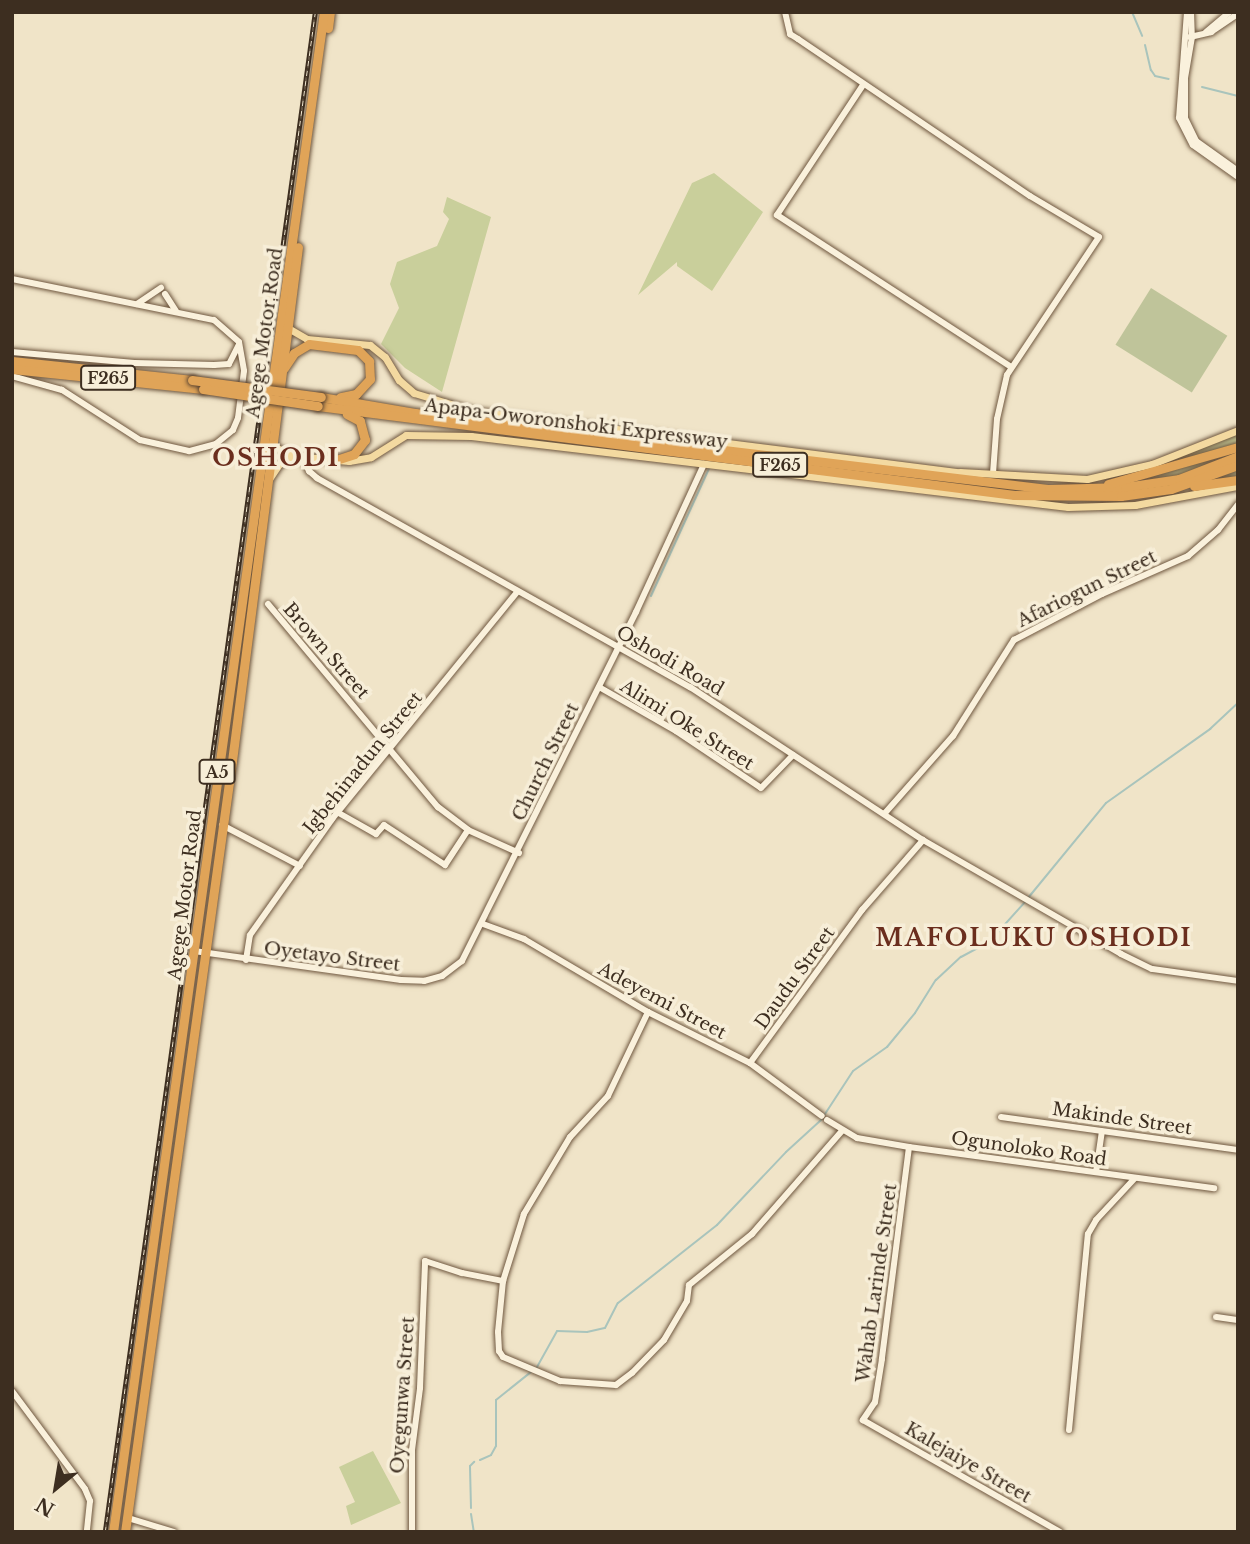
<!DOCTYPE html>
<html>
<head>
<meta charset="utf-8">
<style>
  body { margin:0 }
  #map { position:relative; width:1250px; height:1544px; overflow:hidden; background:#f0e4c8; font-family:"Libre Baskerville",serif }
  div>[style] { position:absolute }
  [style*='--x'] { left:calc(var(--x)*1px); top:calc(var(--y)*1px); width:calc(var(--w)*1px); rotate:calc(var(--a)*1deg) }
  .green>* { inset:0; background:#c9cf9b }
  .cemetery>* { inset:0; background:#bfc49a; transform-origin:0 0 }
  .stream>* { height:2px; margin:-1px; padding:0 1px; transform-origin:1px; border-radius:1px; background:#a9c4bc }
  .roads { filter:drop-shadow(0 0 2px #6f573f) drop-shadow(0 0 2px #6f573f) }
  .secondary>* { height:6px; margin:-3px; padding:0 3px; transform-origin:3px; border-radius:3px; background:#faf1dc }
  .primary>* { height:7px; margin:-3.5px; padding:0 3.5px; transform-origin:3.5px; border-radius:3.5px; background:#f3d9a0 }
  .highway>* { height:9px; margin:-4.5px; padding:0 4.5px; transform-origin:4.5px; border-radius:4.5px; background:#e0a458 }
  .rail>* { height:4.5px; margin-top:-2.25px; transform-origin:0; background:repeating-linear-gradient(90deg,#f7eed8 0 5px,#3d2e20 0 10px); box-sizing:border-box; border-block:2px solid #3d2e20 }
  .bridges { filter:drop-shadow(0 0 2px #5b4430) drop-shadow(0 0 2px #5b4430) }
  .highway-bridge>* { height:9px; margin:-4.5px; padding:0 4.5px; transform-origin:4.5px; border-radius:4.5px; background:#e0a458 }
  span { translate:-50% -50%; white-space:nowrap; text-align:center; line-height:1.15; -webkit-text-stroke:7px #f7eed8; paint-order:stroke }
  .shield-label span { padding:2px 5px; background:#f7eed8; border:2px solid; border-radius:5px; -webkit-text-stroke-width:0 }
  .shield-label { font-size:16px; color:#3d2e20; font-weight:700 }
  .street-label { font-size:18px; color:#3d2e20 }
  .district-label { font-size:24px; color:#6b2e1e; font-weight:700; letter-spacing:2px }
  .frame { position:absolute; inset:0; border:14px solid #3d2e20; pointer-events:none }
  .north { position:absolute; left:21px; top:1453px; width:70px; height:70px; -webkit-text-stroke:5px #f7eed8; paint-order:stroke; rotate:210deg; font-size:19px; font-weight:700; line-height:28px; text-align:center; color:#3d2e20 }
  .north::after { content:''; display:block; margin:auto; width:24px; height:32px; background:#3d2e20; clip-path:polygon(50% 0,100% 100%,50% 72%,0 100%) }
</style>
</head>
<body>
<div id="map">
  <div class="green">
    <div style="clip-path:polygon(714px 173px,763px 212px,712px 291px,677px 266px,677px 262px,638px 295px,692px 183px)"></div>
    <div style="clip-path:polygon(447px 197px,491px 217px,442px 392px,405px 368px,381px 344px,399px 308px,390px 284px,397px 262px,437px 246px,449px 219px,443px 212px)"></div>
    <div style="clip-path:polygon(1238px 431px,1238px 488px,1210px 479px,1143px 480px,1132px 470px)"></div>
    <div style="clip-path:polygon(373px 1451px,401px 1503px,351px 1525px,346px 1506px,355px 1502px,339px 1467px)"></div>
  </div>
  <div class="cemetery">
    <div style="left:1151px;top:288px;width:90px;height:67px;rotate:32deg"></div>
  </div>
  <div class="stream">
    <div style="--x:1132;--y:12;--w:26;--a:67"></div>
    <div style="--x:1145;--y:45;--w:26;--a:77"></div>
    <div style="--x:1151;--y:70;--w:7;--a:56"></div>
    <div style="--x:1155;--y:76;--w:14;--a:12"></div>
    <div style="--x:1202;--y:87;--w:37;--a:14"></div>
    <div style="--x:651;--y:596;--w:140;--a:-65.5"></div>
    <div style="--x:1028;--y:898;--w:123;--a:-50.6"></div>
    <div style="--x:1106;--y:803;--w:128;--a:-35.4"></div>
    <div style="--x:1210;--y:729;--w:38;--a:-43"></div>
    <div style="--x:825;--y:1114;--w:51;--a:-56.9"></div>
    <div style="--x:853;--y:1071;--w:42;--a:-35.2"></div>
    <div style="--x:887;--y:1047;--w:44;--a:-50.5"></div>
    <div style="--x:915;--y:1013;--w:39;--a:-58"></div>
    <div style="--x:936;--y:980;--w:34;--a:-43"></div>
    <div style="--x:961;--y:957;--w:32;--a:-28"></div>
    <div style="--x:989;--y:942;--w:54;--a:-48"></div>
    <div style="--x:537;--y:1367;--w:41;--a:-60.9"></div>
    <div style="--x:557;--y:1331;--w:30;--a:2"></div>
    <div style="--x:587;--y:1332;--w:18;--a:-13"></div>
    <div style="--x:605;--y:1328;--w:28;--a:-63"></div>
    <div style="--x:618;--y:1303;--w:126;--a:-38.2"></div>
    <div style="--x:717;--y:1225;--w:100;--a:-46.6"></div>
    <div style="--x:786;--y:1152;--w:49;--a:-42.5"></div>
    <div style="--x:480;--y:1460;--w:12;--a:-24"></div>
    <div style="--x:491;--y:1455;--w:10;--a:-61"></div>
    <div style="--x:496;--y:1446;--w:46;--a:-90"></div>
    <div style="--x:496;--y:1400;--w:45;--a:-38.7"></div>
    <div style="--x:471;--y:1508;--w:42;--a:-91.4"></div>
    <div style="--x:470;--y:1466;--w:6;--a:-45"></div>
    <div style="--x:471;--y:1514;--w:18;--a:81"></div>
  </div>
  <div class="roads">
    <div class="secondary">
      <div style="--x:785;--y:12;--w:23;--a:77"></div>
      <div style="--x:790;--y:34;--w:9;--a:32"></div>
      <div style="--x:798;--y:39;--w:280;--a:34.1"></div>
      <div style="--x:1030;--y:196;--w:80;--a:30.7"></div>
      <div style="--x:1099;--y:237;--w:166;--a:123.7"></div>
      <div style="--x:1007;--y:375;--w:45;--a:102.8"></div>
      <div style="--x:997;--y:419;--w:54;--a:94.2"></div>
      <div style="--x:1187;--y:12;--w:106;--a:94.3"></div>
      <div style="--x:1179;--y:118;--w:30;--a:63"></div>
      <div style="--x:1193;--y:145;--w:55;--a:35.4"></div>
      <div style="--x:1191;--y:12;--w:25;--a:88"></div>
      <div style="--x:1192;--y:37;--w:42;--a:99.7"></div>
      <div style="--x:1185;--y:78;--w:40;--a:90"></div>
      <div style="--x:1185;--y:118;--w:25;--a:64"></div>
      <div style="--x:1196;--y:141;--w:52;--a:35.5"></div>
      <div style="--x:1206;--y:32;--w:31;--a:-40"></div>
      <div style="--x:1190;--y:37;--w:22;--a:-13"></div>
      <div style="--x:1211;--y:32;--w:32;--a:-34"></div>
      <div style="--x:863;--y:85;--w:156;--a:123.5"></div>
      <div style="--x:777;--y:215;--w:279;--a:33"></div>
      <div style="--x:12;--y:279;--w:206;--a:11.5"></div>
      <div style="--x:214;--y:320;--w:33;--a:41"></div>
      <div style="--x:239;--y:342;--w:29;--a:80"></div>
      <div style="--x:244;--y:371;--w:47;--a:97.3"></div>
      <div style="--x:238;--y:418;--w:13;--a:113"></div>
      <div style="--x:233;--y:430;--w:22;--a:141"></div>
      <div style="--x:216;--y:444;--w:28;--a:165"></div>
      <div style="--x:189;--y:451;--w:50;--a:-167.3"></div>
      <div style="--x:140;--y:440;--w:93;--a:-147.3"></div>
      <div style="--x:62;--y:390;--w:52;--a:-164.4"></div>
      <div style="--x:165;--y:294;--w:20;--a:57"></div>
      <div style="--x:137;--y:304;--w:29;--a:-34"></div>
      <div style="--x:12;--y:352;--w:123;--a:5.1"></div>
      <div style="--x:135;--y:363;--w:79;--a:1.5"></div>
      <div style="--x:214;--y:365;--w:15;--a:-4"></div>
      <div style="--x:229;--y:364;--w:22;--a:-63"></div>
      <div style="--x:302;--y:456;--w:17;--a:65"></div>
      <div style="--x:309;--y:471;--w:11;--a:41"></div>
      <div style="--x:317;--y:478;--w:428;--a:29.3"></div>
      <div style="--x:690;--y:687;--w:279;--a:33.3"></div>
      <div style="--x:923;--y:840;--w:228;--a:29.9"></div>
      <div style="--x:1121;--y:954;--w:34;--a:26"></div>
      <div style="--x:1152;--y:969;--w:87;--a:7.9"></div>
      <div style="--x:268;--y:604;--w:265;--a:50.1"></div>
      <div style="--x:438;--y:807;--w:38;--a:37"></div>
      <div style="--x:468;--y:830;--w:56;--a:24.3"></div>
      <div style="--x:599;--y:687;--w:89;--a:29.7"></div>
      <div style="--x:676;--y:731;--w:102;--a:33.8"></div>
      <div style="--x:761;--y:788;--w:46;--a:-45.9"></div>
      <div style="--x:337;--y:812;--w:45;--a:29.4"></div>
      <div style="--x:376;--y:834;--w:12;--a:-48"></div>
      <div style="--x:384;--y:825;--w:73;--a:33.3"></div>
      <div style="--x:445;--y:865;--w:42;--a:-56.7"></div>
      <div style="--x:885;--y:813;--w:103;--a:-48.6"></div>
      <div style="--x:953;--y:736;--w:114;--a:-57.6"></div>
      <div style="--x:1014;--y:640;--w:99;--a:-27.6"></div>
      <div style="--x:1102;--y:594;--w:94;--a:-23.8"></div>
      <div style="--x:1188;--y:556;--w:40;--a:-41"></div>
      <div style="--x:1218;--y:530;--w:33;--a:-52"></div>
      <div style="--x:222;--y:825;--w:88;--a:27.7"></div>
      <div style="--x:483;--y:924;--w:44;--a:20.1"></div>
      <div style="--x:524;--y:939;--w:144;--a:30.5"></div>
      <div style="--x:648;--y:1012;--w:114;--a:26.6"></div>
      <div style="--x:750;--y:1063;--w:89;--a:36.4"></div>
      <div style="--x:194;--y:951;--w:209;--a:8"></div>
      <div style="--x:401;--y:980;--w:23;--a:2"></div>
      <div style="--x:424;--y:981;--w:19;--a:-16"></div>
      <div style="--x:442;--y:976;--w:25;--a:-37"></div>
      <div style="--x:462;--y:961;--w:390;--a:-63.5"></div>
      <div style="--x:636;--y:612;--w:163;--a:-65.3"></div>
      <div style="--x:246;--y:960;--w:25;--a:-81"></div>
      <div style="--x:250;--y:935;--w:142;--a:-54.7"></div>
      <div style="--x:332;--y:819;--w:293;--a:-50.8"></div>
      <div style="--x:648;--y:1012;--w:93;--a:115.5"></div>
      <div style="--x:608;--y:1096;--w:56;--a:132.8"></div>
      <div style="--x:570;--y:1137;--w:90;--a:120.9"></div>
      <div style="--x:524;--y:1214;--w:70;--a:107.4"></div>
      <div style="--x:503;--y:1281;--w:51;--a:95.6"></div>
      <div style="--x:498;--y:1332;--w:19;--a:87"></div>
      <div style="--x:499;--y:1351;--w:7;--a:56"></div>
      <div style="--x:503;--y:1357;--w:62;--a:22.8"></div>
      <div style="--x:560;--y:1381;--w:56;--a:4.1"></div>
      <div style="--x:616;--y:1385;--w:20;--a:-37"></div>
      <div style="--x:632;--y:1373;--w:46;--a:-45.9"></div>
      <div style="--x:664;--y:1340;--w:45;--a:-59.5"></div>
      <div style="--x:687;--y:1301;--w:16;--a:-83"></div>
      <div style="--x:689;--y:1285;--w:81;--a:-39"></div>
      <div style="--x:752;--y:1234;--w:137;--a:-48.9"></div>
      <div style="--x:750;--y:1063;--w:190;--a:-53.8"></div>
      <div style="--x:862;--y:910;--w:93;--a:-48.9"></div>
      <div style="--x:1001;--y:1117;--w:239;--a:7.9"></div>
      <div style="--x:827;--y:1120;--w:35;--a:31"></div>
      <div style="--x:857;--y:1138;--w:53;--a:9.8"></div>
      <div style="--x:909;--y:1147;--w:308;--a:7.7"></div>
      <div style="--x:909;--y:1147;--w:214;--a:97.3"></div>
      <div style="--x:882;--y:1359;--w:44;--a:99.2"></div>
      <div style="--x:875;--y:1402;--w:22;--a:124"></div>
      <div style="--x:863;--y:1420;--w:227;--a:29.6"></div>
      <div style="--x:1096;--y:1172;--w:41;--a:-81.7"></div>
      <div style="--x:1216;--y:1317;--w:22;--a:8"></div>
      <div style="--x:12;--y:1391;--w:122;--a:53.3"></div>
      <div style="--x:85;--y:1489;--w:13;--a:67"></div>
      <div style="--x:90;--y:1501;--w:31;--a:96"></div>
      <div style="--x:1069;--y:1430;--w:197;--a:-84.5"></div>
      <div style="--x:1088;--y:1234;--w:16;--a:-60"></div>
      <div style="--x:1096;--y:1220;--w:57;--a:-47.1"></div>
      <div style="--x:128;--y:1518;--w:48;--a:16.9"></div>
      <div style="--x:412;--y:1532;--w:82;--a:-90"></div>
      <div style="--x:412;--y:1450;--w:63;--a:-82.6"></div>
      <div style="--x:420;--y:1388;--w:127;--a:-87.7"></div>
      <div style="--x:425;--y:1261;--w:39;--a:18"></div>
      <div style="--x:462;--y:1273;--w:42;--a:11"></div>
    </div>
    <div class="primary">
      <div style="--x:288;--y:328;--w:22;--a:30"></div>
      <div style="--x:307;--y:339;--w:63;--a:5.4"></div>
      <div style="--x:370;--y:345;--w:19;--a:39"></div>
      <div style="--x:385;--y:357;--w:27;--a:59"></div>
      <div style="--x:399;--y:380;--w:20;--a:41"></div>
      <div style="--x:414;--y:393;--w:63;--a:16.7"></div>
      <div style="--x:474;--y:411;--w:490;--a:7.2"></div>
      <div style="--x:960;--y:472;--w:127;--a:3.2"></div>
      <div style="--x:1087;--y:479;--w:67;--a:-13"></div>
      <div style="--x:1152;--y:464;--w:92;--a:-21.6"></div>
      <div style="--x:272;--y:446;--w:24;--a:24"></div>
      <div style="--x:294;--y:456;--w:55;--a:5.2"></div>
      <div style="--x:349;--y:461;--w:22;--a:-10"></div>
      <div style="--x:371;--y:457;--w:41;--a:-32.2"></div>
      <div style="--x:406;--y:435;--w:65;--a:0.9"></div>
      <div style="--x:471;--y:436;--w:601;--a:6.78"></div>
      <div style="--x:1068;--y:507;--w:67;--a:-1.7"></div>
      <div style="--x:1135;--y:505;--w:105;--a:-10.5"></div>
      <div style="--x:269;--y:479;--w:18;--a:-56"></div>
      <div style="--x:279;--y:464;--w:16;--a:-30"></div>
    </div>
    <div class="highway">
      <div style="--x:328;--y:28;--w:16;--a:-83"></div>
      <div style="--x:12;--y:361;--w:181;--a:6"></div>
      <div style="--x:284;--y:368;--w:18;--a:-56"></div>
      <div style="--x:294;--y:353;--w:17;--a:-31"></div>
      <div style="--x:309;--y:344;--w:49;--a:7"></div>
      <div style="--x:358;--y:350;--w:16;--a:45"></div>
      <div style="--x:369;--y:361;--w:18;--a:87"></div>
      <div style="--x:370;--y:379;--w:21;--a:133"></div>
      <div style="--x:356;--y:394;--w:16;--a:169"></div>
      <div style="--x:12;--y:369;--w:192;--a:6"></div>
      <div style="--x:321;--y:397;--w:95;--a:9.7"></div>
      <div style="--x:415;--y:413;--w:639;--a:6.84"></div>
      <div style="--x:1049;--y:489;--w:76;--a:-1.5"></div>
      <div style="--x:1125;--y:487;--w:55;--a:-8.4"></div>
      <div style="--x:1179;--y:479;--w:63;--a:-21.3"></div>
      <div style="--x:318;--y:406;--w:702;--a:7.29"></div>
      <div style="--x:1014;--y:495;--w:107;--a:0.5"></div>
      <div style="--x:1121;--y:496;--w:50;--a:-8"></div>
      <div style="--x:1171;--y:489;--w:71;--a:-19.7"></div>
      <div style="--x:336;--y:460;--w:19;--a:-18"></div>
      <div style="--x:354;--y:454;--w:18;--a:-52"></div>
      <div style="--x:365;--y:440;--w:20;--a:-105"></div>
      <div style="--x:360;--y:421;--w:15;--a:-152"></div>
      <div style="--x:1108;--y:484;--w:135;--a:-15.9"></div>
      <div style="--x:1194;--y:486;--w:44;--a:-7.8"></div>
      <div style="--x:113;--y:1532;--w:1535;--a:-82.1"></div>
      <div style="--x:125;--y:1532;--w:778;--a:-82.1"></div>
      <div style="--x:232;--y:761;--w:518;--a:-82.68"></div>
    </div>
  </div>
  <div class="rail">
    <div style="--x:105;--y:1532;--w:1534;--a:-82.13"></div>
  </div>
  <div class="bridges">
    <div class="highway-bridge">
      <div style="--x:192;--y:380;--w:130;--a:7.5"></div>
      <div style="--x:203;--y:389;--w:116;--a:8.4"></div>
    </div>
  </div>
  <div class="shield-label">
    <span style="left:108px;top:378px">F265</span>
    <span style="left:780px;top:465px">F265</span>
    <span style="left:217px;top:772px">A5</span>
  </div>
  <div class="street-label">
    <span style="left:265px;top:333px;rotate:-82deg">Agege Motor Road</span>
    <span style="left:576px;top:424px;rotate:7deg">Apapa-Oworonshoki Expressway</span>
    <span style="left:1087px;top:589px;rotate:-26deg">Afariogun Street</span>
    <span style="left:326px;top:651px;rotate:49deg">Brown Street</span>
    <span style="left:670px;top:661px;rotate:30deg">Oshodi Road</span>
    <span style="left:687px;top:725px;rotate:32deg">Alimi Oke Street</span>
    <span style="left:546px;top:762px;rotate:-64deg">Church Street</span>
    <span style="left:363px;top:763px;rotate:-51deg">Igbehinadun Street</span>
    <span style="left:185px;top:895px;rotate:-83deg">Agege Motor Road</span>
    <span style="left:332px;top:957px;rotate:7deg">Oyetayo Street</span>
    <span style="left:795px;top:978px;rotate:-54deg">Daudu Street</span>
    <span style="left:662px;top:1001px;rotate:28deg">Adeyemi Street</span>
    <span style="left:1122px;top:1119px;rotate:8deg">Makinde Street</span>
    <span style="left:1029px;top:1149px;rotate:8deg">Ogunoloko Road</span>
    <span style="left:877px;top:1283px;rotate:-82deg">Wahab Larinde Street</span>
    <span style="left:403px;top:1395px;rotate:-86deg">Oyegunwa Street</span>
    <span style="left:968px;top:1463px;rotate:30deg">Kalejaiye Street</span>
  </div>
  <div class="district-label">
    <span style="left:276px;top:458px">OSHODI</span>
    <span style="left:1034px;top:938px">MAFOLUKU OSHODI</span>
  </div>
  <div class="frame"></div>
  <div class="north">N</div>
</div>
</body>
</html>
